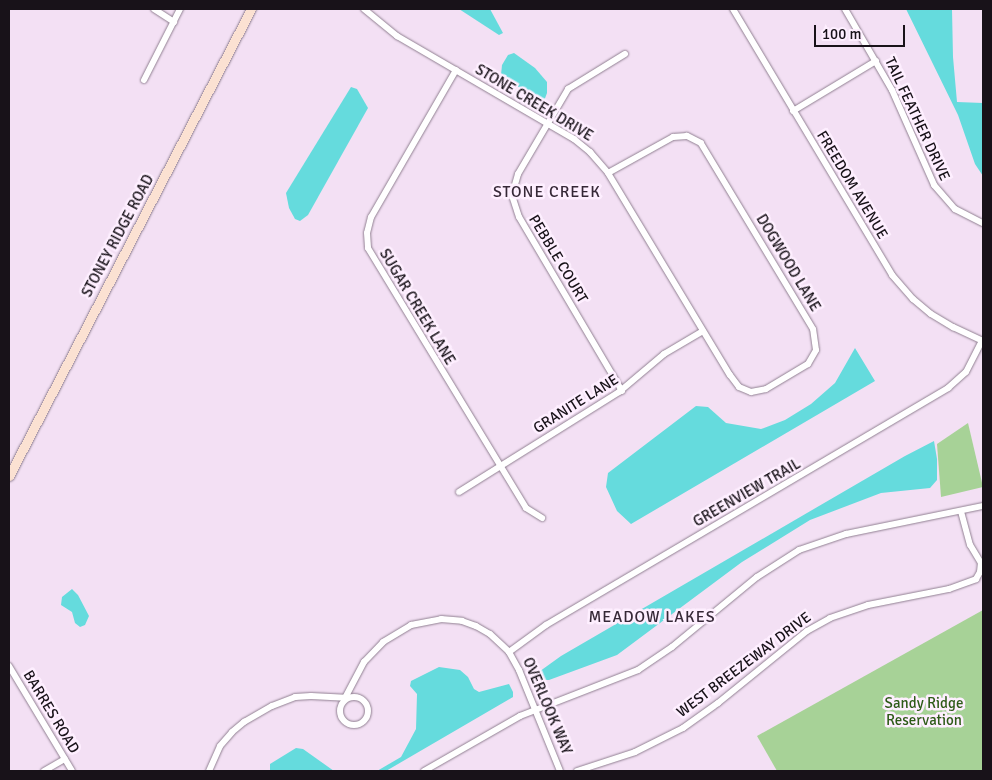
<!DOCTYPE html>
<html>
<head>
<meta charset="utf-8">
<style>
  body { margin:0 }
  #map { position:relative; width:992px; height:780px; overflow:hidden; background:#f3e0f4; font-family:Signika,sans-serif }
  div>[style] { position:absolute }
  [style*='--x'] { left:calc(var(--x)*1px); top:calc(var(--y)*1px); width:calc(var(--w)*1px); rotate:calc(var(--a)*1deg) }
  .green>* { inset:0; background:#a7d297 }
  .water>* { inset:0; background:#65dbdd }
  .roads { filter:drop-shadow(0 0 1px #918092) drop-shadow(0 0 1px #918092) }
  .street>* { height:6px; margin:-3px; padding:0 3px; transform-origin:3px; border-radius:3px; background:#fff }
  .street>.ring { margin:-3px; padding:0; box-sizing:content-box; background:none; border:6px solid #fff; border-radius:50% }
  .secondary>* { height:9px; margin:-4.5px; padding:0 4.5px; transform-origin:4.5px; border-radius:4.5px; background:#fbe1d2 }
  span { translate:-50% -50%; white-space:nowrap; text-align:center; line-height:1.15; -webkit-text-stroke:5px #feefff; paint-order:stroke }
  .street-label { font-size:15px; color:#181219 }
  .park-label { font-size:15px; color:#2e5b18 }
  .neighbourhood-label { font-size:16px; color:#362837; letter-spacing:1px }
  .frame { position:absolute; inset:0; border:10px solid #181219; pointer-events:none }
  .scale { position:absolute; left:814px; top:25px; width:91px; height:22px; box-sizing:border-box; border:2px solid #181219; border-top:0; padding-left:6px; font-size:15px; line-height:18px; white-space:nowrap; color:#181219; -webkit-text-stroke:4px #feefff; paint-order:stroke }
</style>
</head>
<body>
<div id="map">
  <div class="green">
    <div style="clip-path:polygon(968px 423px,983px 487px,941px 497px,937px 444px)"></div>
    <div style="clip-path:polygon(983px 610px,983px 771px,777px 771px,757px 736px)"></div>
  </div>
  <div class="water">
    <div style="clip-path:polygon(459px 9px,490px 9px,503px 33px,499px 35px)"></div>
    <div style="clip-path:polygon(906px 9px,952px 9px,953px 57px,957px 102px,983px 103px,983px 176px,975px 164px,958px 115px)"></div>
    <div style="clip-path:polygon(514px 53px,535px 68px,547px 82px,547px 93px,544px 101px,539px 101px,501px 75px,502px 65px,508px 55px)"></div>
    <div style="clip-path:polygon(351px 87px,357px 89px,368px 108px,308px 215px,300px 221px,295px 219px,289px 208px,286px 193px)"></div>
    <div style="clip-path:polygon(855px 348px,875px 381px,631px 524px,617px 511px,606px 487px,608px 473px,696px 406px,708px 407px,726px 423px,761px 429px,785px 420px,811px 404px,835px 383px)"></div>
    <div style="clip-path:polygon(934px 441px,937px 459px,937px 480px,930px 488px,881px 493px,810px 520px,742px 562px,617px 655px,549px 680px,535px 680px,536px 674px,561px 656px,905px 456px)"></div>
    <div style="clip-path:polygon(72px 589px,78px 595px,89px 616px,85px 625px,80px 627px,75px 623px,72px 612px,61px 605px,62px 597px)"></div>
    <div style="clip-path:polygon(439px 667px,460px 670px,468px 677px,474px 689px,479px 692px,509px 684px,513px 692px,513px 697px,386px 771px,377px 771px,401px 757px,416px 729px,417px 694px,410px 686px,411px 681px)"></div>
    <div style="clip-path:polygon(296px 748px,303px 749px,334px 771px,270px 771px,270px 764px)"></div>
  </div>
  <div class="roads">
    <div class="street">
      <div style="--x:154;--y:9;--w:24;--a:33"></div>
      <div style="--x:364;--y:9;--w:43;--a:39.3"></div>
      <div style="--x:397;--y:36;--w:205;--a:30.2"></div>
      <div style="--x:574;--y:139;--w:21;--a:39"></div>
      <div style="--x:590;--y:152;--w:28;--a:49"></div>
      <div style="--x:608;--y:173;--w:236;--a:58.9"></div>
      <div style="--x:730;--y:375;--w:15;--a:53"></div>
      <div style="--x:739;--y:387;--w:13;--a:23"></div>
      <div style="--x:751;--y:392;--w:15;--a:-11"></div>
      <div style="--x:766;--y:389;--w:49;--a:-30.8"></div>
      <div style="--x:808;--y:364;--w:16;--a:-60"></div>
      <div style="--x:816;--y:350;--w:21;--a:-98"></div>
      <div style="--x:813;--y:329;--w:217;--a:-121.1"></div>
      <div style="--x:701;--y:143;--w:16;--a:-153"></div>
      <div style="--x:687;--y:136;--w:14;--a:176"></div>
      <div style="--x:673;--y:137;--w:74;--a:151"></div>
      <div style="--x:733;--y:9;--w:310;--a:59.1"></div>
      <div style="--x:892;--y:275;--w:32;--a:49"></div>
      <div style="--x:913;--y:299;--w:23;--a:40"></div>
      <div style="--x:931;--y:314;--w:26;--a:31"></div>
      <div style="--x:953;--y:327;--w:33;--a:25"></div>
      <div style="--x:845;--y:9;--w:94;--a:59.9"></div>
      <div style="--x:892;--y:90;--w:104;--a:66.1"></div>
      <div style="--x:934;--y:185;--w:32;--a:49"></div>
      <div style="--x:955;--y:209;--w:31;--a:27"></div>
      <div style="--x:456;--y:70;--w:170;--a:120"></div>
      <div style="--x:371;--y:217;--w:16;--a:104"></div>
      <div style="--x:367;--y:233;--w:15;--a:86"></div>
      <div style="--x:368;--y:248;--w:304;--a:58.7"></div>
      <div style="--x:526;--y:508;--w:19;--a:32"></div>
      <div style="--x:144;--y:80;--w:80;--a:-63.1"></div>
      <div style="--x:793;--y:111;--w:97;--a:-31.1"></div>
      <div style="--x:622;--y:391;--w:202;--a:-120.6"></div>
      <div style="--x:519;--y:217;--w:23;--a:-108"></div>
      <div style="--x:512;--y:195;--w:22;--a:-74"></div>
      <div style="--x:518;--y:174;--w:99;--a:-59.5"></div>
      <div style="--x:568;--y:89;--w:67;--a:-31.6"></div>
      <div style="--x:459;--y:492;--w:189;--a:-32"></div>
      <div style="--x:619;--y:392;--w:59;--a:-40.2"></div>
      <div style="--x:664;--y:354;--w:45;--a:-30.5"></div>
      <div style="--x:509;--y:652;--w:46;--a:-36.1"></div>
      <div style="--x:546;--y:625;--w:467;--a:-30.5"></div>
      <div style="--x:948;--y:388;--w:24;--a:-42"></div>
      <div style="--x:966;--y:372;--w:35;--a:-63"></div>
      <div style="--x:9;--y:666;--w:122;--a:59"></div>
      <div class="ring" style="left:340px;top:697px;width:22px;height:22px"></div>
      <div style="--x:44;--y:771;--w:24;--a:-30"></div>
      <div style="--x:209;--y:771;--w:27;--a:-66"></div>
      <div style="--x:220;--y:746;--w:18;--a:-49"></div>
      <div style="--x:232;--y:732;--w:16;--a:-40"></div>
      <div style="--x:244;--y:722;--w:32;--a:-30"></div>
      <div style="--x:272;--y:706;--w:25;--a:-21"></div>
      <div style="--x:295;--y:697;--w:16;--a:-4"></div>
      <div style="--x:311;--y:696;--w:34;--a:3"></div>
      <div style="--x:345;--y:698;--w:41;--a:-62.2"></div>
      <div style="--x:364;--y:662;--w:28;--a:-46"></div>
      <div style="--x:383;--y:642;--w:33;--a:-31"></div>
      <div style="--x:411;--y:625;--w:31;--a:-11"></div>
      <div style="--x:441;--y:619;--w:21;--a:5"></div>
      <div style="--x:462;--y:621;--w:15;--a:20"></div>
      <div style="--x:476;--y:626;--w:16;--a:30"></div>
      <div style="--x:490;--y:634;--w:26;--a:43"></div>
      <div style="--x:509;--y:652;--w:21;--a:61"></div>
      <div style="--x:519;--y:670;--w:109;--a:67.9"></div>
      <div style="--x:424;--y:771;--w:111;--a:-29.8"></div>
      <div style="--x:520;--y:716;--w:127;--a:-21.3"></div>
      <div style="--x:638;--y:670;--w:41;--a:-34.1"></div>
      <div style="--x:672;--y:647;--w:110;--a:-39.5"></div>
      <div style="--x:757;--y:577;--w:50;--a:-32.7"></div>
      <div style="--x:799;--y:550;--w:50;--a:-18.8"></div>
      <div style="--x:846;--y:534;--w:140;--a:-11.6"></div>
      <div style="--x:577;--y:771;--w:61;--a:-18.1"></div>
      <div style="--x:635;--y:752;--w:54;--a:-26.6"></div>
      <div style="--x:683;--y:728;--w:43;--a:-35.5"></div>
      <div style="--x:718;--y:703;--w:114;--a:-39"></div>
      <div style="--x:807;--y:631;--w:26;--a:-29"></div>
      <div style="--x:830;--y:618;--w:40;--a:-18.9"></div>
      <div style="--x:868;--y:605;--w:83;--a:-11.2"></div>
      <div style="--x:949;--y:589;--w:29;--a:-20"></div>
      <div style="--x:976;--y:579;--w:8;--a:-60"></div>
      <div style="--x:980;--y:572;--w:9;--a:-84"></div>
      <div style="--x:981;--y:563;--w:21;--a:-121"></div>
      <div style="--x:970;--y:545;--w:34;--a:-105"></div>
    </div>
    <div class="secondary">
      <div style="--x:9;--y:476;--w:526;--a:-62.61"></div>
    </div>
  </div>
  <div class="street-label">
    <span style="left:534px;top:103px;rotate:31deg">STONE CREEK DRIVE</span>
    <span style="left:917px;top:119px;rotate:65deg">TAIL FEATHER DRIVE</span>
    <span style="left:852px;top:185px;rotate:59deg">FREEDOM AVENUE</span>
    <span style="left:118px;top:236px;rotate:-62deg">STONEY RIDGE ROAD</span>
    <span style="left:558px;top:259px;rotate:59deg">PEBBLE COURT</span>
    <span style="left:788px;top:263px;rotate:59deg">DOGWOOD LANE</span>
    <span style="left:417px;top:307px;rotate:59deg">SUGAR CREEK LANE</span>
    <span style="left:576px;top:404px;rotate:-32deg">GRANITE LANE</span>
    <span style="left:747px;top:493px;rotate:-30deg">GREENVIEW TRAIL</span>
    <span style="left:744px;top:665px;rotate:-37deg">WEST BREEZEWAY DRIVE</span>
    <span style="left:547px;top:706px;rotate:67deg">OVERLOOK WAY</span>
    <span style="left:51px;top:712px;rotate:59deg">BARRES ROAD</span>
  </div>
  <div class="park-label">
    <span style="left:924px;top:712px">Sandy Ridge<br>Reservation</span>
  </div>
  <div class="neighbourhood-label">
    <span style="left:547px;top:192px">STONE CREEK</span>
    <span style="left:652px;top:617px">MEADOW LAKES</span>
  </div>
  <div class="frame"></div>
  <div class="scale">100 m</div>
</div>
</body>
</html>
